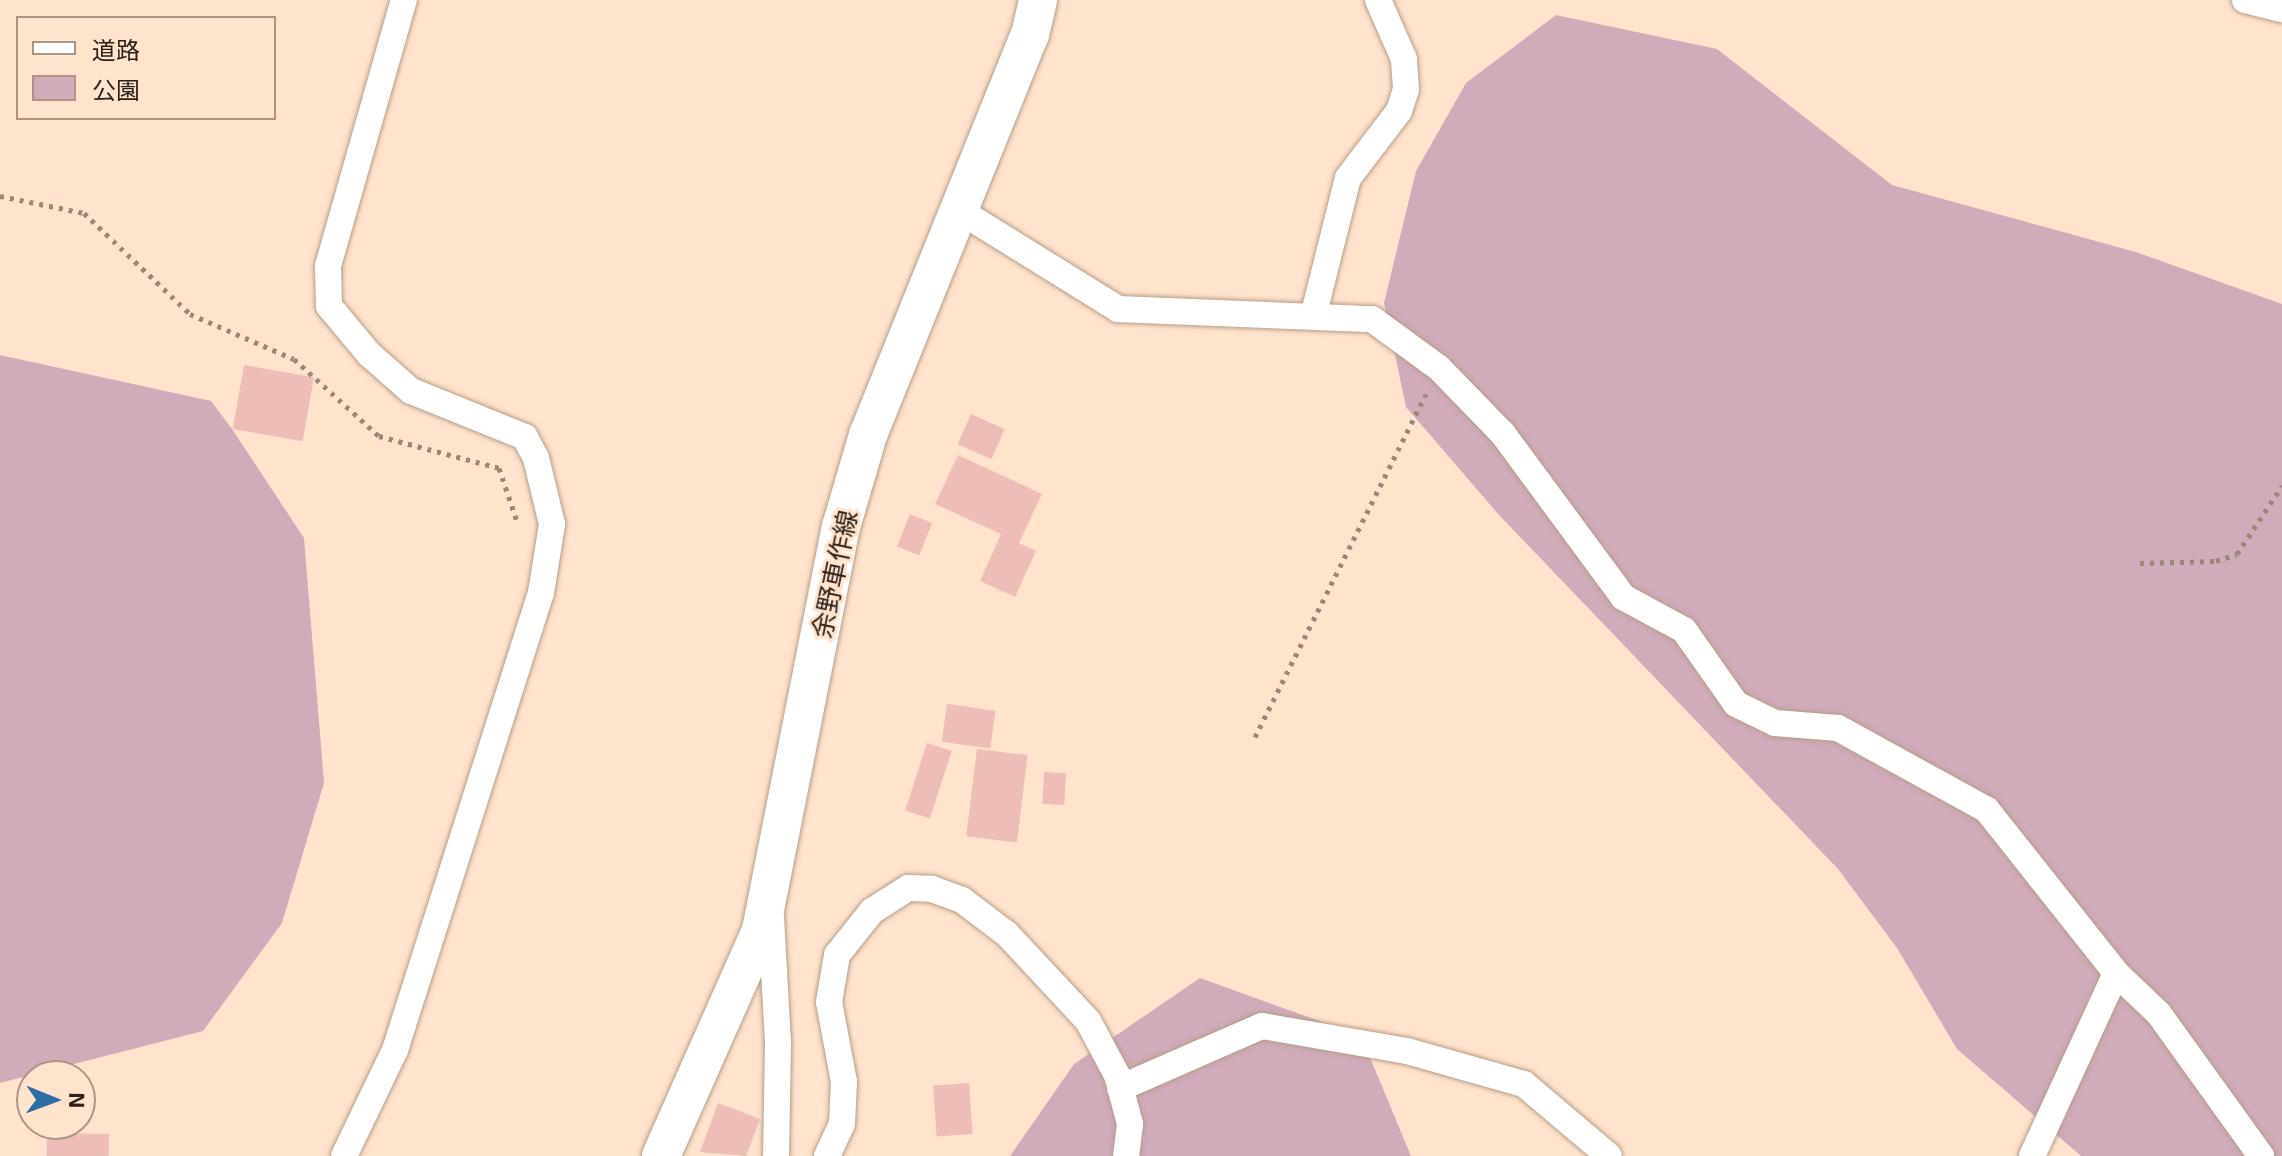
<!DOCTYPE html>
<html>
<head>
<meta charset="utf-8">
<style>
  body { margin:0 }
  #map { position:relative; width:2282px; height:1156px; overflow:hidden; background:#ffe3cd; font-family:"Exo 2","Noto Sans JP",sans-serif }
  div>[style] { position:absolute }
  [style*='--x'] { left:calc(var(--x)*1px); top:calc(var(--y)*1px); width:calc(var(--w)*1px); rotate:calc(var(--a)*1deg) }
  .green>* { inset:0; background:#d0abba }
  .building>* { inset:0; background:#eebdb7; transform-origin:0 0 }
  .path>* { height:5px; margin-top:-2.5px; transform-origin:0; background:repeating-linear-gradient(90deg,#9a8777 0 4px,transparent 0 10px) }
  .roads { filter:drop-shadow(0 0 2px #b69d87) drop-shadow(0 0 2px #b69d87) }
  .minor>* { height:26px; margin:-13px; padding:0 13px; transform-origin:13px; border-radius:13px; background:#fff }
  .secondary>* { height:38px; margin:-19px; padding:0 19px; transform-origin:19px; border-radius:19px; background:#fff }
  span { translate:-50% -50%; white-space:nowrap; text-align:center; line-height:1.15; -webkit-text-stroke:6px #ffe3cd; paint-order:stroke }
  .street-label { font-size:26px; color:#2b2119 }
  .legend { position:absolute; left:16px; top:16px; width:260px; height:104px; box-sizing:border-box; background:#ffe3cd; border:2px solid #aa9585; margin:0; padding:10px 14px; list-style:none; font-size:24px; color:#2b2119 }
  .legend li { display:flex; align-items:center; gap:16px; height:40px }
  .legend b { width:40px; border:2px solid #aa9585 }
  .north { position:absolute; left:16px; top:1060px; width:80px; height:80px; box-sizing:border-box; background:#ffe3cd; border:2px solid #aa9585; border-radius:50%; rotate:91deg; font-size:22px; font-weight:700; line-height:32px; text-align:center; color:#2b2119 }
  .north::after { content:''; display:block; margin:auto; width:28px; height:36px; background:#2e6ea4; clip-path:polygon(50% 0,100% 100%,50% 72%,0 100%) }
</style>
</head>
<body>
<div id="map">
  <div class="green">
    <div style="clip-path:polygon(1556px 15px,1717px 49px,1892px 185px,2136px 252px,2282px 304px,2282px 1156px,2081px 1156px,1957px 1049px,1897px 948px,1838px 869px,1499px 515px,1406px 407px,1384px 303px,1416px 171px,1466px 83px)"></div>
    <div style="clip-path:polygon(0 355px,211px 401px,232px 429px,304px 538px,324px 783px,282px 923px,203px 1031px,0 1083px)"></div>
    <div style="clip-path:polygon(1200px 978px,1361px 1036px,1411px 1156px,1010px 1156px,1074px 1064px)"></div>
  </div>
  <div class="building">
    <div style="left:244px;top:365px;width:71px;height:65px;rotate:10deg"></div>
    <div style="left:971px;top:414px;width:37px;height:33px;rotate:24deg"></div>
    <div style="clip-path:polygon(958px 455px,1042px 494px,1019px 543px,1036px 551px,1015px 597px,980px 581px,1001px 534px,935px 504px)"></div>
    <div style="left:910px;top:514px;width:24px;height:35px;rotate:22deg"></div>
    <div style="left:947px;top:704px;width:49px;height:38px;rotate:8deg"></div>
    <div style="left:927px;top:743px;width:26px;height:71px;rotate:18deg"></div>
    <div style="left:977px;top:749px;width:51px;height:88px;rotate:7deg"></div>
    <div style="left:1044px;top:772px;width:22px;height:32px;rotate:3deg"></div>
    <div style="left:969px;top:1083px;width:51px;height:36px;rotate:86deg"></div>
    <div style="clip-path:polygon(718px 1103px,760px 1119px,746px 1156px,700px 1152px)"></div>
    <div style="left:47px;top:1133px;width:62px;height:23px;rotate:1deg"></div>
  </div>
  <div class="path">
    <div style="--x:0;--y:196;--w:86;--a:11.4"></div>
    <div style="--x:84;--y:213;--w:146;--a:43.6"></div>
    <div style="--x:190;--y:314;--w:113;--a:23.4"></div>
    <div style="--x:294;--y:359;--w:115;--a:42.2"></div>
    <div style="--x:379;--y:436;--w:124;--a:14.9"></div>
    <div style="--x:499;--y:468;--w:59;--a:71.3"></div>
    <div style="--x:2140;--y:563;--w:76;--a:-1.5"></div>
    <div style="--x:2216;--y:561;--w:22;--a:-18"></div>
    <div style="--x:2237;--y:554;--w:82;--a:-56.5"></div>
    <div style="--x:1255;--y:737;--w:383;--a:-63.5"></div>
  </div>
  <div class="roads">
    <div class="minor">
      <div style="--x:2245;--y:0;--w:38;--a:14"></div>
      <div style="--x:960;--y:211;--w:186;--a:31.8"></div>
      <div style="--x:1118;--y:309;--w:254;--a:2.3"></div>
      <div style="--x:1372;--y:319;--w:83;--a:36.2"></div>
      <div style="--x:1439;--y:368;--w:92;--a:45.9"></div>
      <div style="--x:1503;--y:434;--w:202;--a:53.6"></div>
      <div style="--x:1623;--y:597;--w:69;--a:28.4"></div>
      <div style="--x:1684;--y:630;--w:90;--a:54.9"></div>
      <div style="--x:1736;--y:704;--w:43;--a:26"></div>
      <div style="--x:1775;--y:723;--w:63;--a:4.5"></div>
      <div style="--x:1838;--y:728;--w:170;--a:28.8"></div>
      <div style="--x:1987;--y:810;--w:208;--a:51.6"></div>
      <div style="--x:2116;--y:973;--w:59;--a:43.6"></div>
      <div style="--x:2159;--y:1014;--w:175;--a:54.3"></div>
      <div style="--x:1313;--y:317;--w:143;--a:-75.9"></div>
      <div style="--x:1348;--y:178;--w:84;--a:-52.7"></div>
      <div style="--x:1399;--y:111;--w:23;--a:-72"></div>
      <div style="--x:1406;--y:89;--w:30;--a:-94"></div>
      <div style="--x:1404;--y:59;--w:64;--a:-113.8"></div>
      <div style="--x:771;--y:917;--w:127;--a:86.8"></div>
      <div style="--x:778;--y:1044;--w:112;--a:91"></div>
      <div style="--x:1120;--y:1088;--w:155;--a:-23.6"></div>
      <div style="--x:1262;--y:1026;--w:147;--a:9.8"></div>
      <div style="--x:1407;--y:1051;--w:122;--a:15.8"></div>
      <div style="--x:1524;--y:1084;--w:111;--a:40.3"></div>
      <div style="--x:344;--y:1156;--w:118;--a:-64.3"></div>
      <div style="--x:395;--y:1050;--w:480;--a:-72.3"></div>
      <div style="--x:541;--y:593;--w:70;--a:-80.9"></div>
      <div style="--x:552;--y:524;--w:68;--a:-103.6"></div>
      <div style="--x:536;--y:458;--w:24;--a:-118"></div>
      <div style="--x:525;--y:437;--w:123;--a:-158"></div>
      <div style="--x:411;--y:391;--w:56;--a:-138.6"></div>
      <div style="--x:369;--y:354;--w:62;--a:-129.8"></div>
      <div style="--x:329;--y:306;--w:40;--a:-91.4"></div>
      <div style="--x:328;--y:266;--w:277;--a:-74.1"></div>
      <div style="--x:827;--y:1156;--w:35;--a:-65"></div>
      <div style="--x:842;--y:1124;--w:42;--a:-87.3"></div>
      <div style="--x:844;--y:1082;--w:81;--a:-100.6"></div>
      <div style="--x:829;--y:1002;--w:48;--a:-80.3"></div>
      <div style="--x:837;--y:955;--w:56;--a:-51.5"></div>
      <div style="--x:872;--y:911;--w:43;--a:-32.6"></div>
      <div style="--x:908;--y:888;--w:24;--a:2"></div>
      <div style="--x:932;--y:889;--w:32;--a:20"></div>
      <div style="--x:962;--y:900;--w:56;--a:37.1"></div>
      <div style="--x:1007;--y:934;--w:119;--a:47"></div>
      <div style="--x:1088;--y:1021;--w:61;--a:61.8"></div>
      <div style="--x:1117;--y:1075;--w:51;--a:75.1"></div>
      <div style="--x:1130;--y:1124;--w:32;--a:97"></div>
      <div style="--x:2032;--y:1156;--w:201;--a:-65.3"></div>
    </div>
    <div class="secondary">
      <div style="--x:661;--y:1156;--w:247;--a:-66.1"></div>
      <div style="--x:761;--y:930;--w:411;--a:-78.8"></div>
      <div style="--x:841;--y:527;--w:96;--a:-73.6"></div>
      <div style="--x:868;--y:435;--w:432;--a:-68"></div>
      <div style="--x:1030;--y:35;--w:36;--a:-77"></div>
    </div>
  </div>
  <div class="street-label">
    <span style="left:834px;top:574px;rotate:-78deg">余野車作線</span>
  </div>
  <ul class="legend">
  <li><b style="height:10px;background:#fff"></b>道路</li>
  <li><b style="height:22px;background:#d0abba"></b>公園</li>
  </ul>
  <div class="north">N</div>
</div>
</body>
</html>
